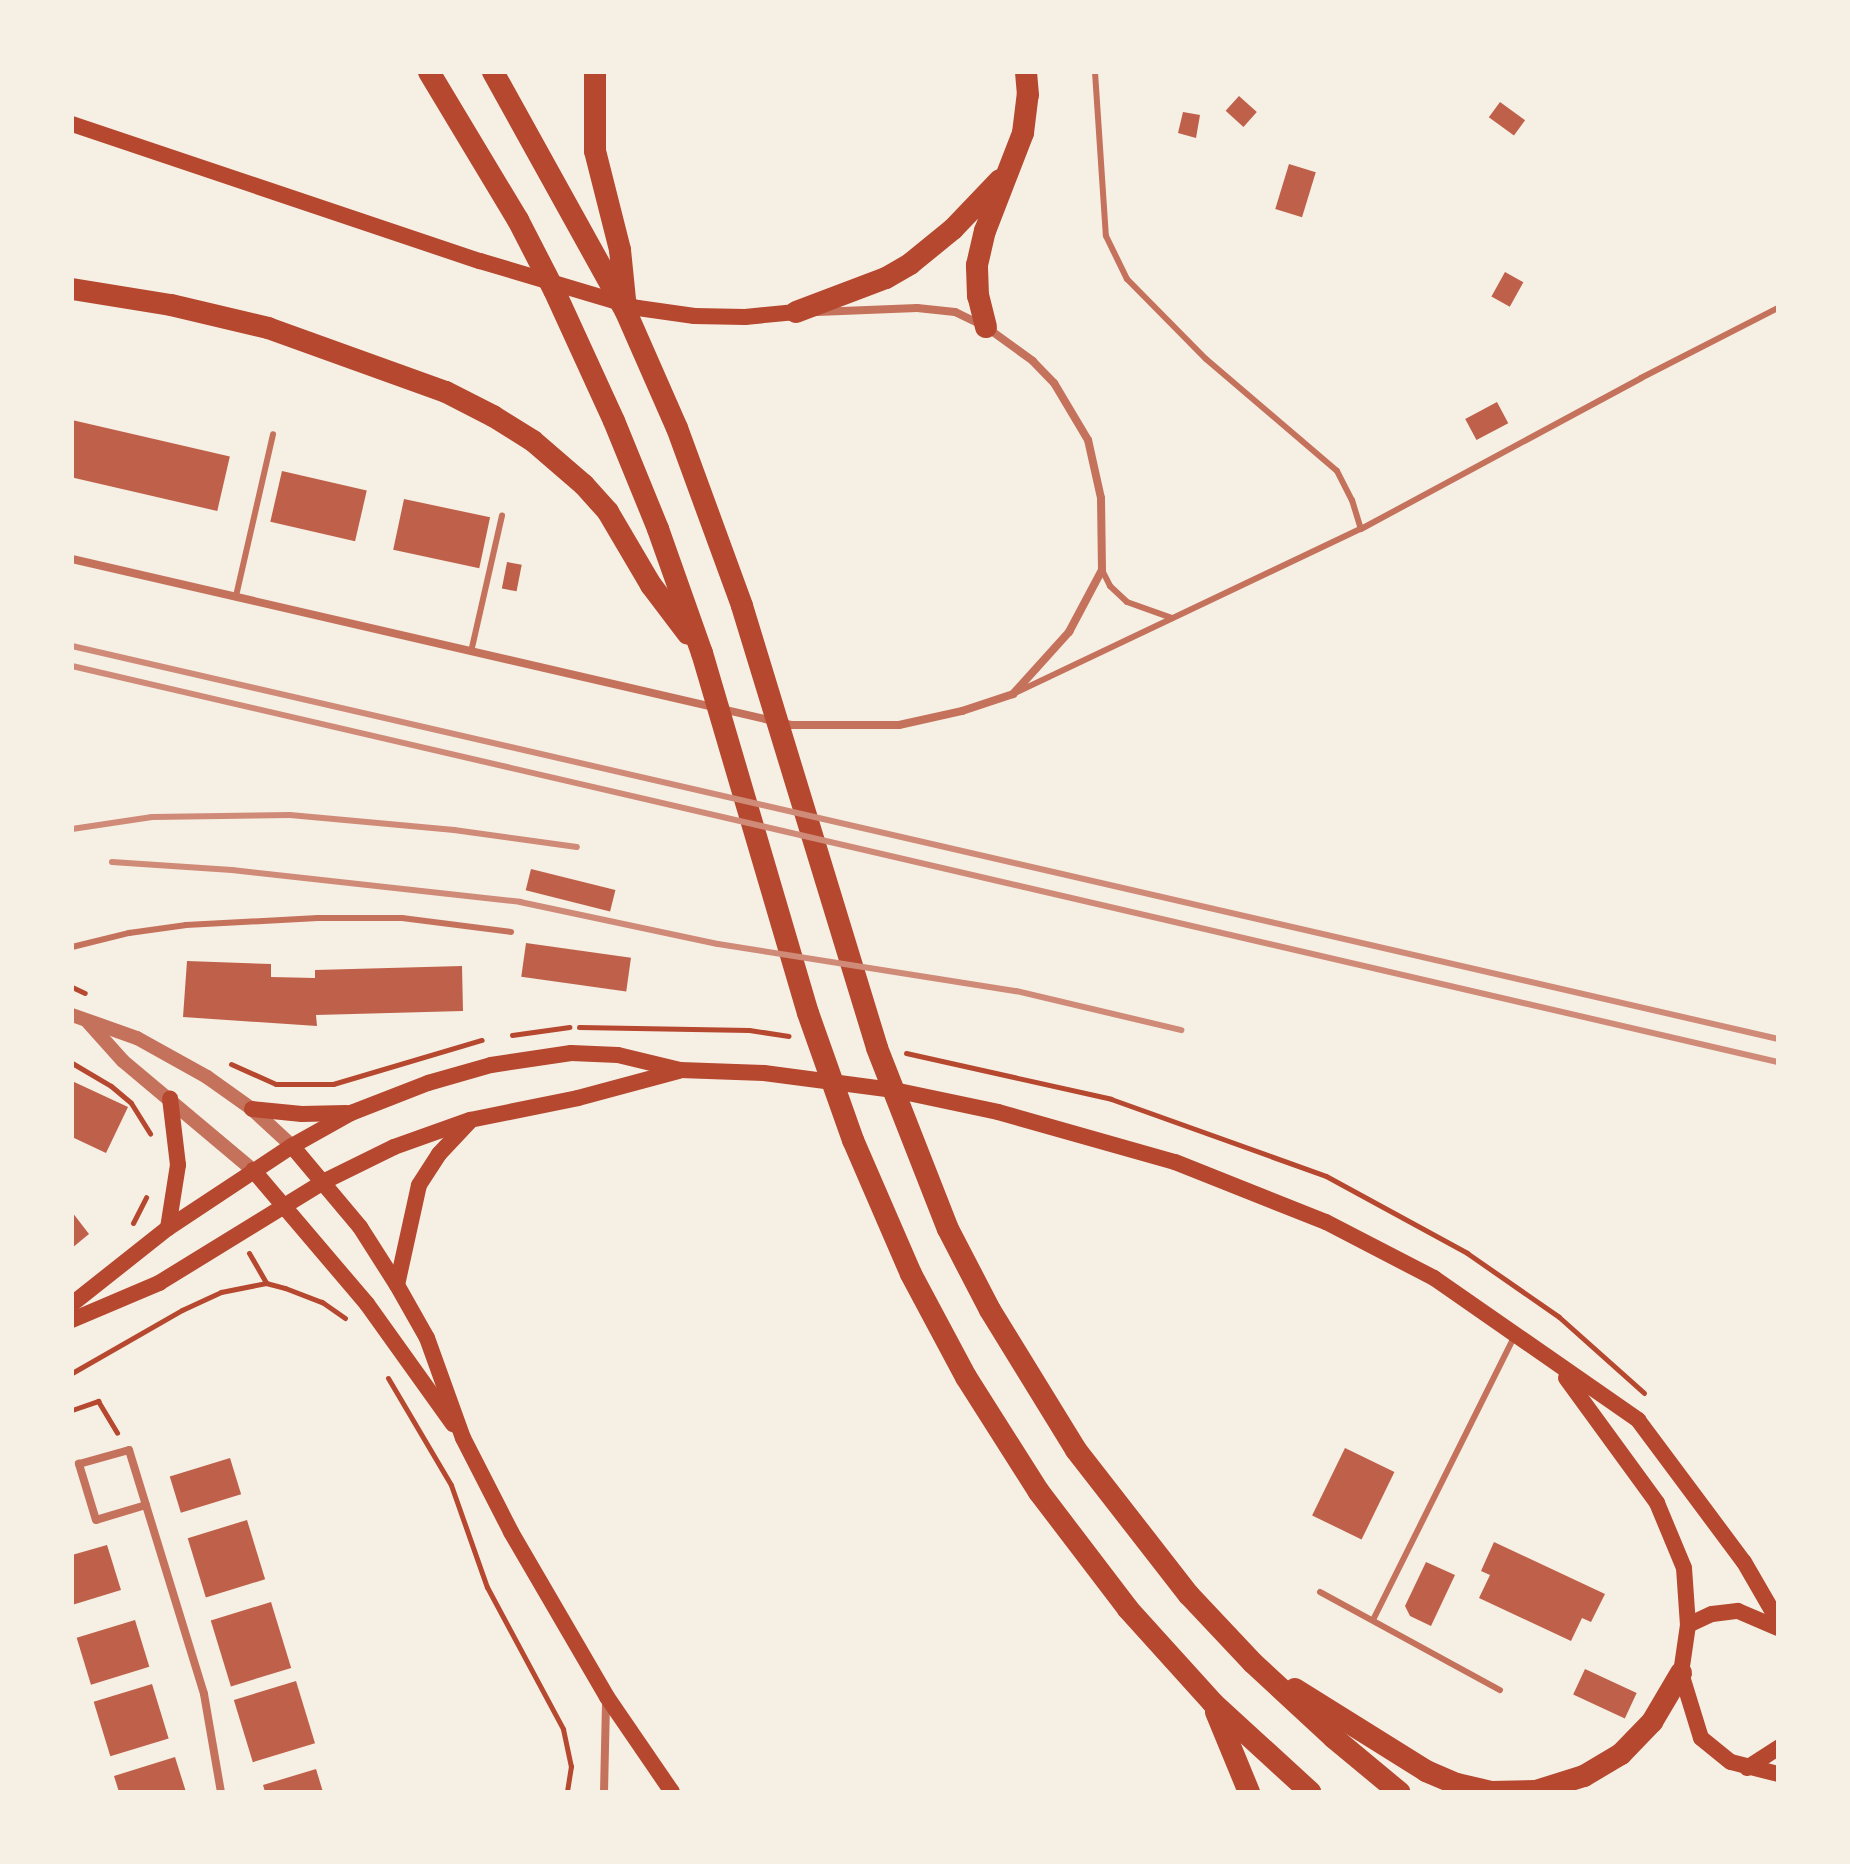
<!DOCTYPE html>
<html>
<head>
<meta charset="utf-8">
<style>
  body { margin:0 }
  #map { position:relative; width:1850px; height:1864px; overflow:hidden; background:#f6efe4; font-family:Lato,sans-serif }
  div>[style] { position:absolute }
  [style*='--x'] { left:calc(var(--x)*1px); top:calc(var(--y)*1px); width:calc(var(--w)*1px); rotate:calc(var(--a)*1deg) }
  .building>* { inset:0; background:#bf614a; transform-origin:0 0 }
  .path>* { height:5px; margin:-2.5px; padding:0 2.5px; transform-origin:2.5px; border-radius:2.5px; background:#b5482f }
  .service>* { height:6px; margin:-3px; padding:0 3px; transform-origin:3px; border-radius:3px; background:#c5725c }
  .minor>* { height:8px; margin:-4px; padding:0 4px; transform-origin:4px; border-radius:4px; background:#c5725c }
  .tertiary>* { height:14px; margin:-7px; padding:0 7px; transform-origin:7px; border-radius:7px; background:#c5725c }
  .secondary>* { height:16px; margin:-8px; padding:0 8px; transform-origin:8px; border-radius:8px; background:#b5482f }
  .trunk>* { height:22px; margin:-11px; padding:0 11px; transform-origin:11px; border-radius:11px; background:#b5482f }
  .rail>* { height:6px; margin:-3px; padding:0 3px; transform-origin:3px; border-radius:3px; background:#cf8b77 }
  span { translate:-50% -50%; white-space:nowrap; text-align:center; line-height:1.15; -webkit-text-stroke:6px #f6efe4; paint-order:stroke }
  .frame { position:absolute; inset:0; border:74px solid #f6efe4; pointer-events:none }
</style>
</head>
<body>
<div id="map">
  <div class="building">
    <div style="left:1239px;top:96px;width:24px;height:20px;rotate:42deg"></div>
    <div style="left:1500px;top:102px;width:31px;height:19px;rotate:36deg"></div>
    <div style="clip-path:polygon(1183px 112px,1200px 115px,1196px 138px,1178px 133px)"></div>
    <div style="left:1289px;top:164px;width:28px;height:47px;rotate:17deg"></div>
    <div style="left:1505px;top:272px;width:21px;height:28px;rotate:29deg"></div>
    <div style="left:1497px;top:402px;width:24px;height:36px;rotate:62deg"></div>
    <div style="left:72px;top:420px;width:162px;height:56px;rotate:13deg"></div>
    <div style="left:282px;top:471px;width:87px;height:52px;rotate:13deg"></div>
    <div style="left:404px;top:499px;width:88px;height:52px;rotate:12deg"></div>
    <div style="left:507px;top:562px;width:15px;height:27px;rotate:11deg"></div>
    <div style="left:531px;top:869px;width:87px;height:22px;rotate:14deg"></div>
    <div style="left:526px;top:943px;width:106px;height:34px;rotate:8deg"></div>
    <div style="clip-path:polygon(187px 961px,271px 964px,271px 977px,315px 978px,315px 970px,462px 966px,463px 1011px,316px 1015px,317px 1026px,183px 1017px)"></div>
    <div style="clip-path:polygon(72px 1081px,128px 1107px,106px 1153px,72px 1137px)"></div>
    <div style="clip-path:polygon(72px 1212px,89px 1234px,72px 1248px)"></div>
    <div style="left:1345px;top:1448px;width:55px;height:75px;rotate:26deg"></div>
    <div style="left:230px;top:1458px;width:38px;height:63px;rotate:73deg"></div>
    <div style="left:247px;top:1520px;width:62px;height:62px;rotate:73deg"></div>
    <div style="clip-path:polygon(1494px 1542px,1605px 1594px,1591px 1622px,1582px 1618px,1571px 1641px,1479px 1598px,1490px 1575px,1481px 1571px)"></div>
    <div style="clip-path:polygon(107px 1545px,121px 1590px,72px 1605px,72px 1555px)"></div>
    <div style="clip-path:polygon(1426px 1562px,1455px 1575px,1431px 1626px,1410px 1616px,1405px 1606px)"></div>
    <div style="left:271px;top:1602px;width:69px;height:63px;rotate:73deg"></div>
    <div style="left:135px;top:1620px;width:49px;height:61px;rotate:73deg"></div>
    <div style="left:1585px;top:1669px;width:57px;height:28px;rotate:25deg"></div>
    <div style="left:296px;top:1681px;width:65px;height:65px;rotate:73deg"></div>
    <div style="left:152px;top:1684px;width:57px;height:61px;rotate:73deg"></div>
    <div style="clip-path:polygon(175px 1757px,186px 1792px,119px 1792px,114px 1776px)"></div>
    <div style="clip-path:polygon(316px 1769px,323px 1792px,265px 1792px,263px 1785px)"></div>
  </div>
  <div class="path">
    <div style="--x:72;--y:987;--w:14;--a:25"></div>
    <div style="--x:579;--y:1027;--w:170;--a:1"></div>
    <div style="--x:749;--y:1030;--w:40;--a:8.5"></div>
    <div style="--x:512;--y:1035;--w:58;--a:-8"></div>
    <div style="--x:906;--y:1053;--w:210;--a:12.6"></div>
    <div style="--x:1111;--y:1099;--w:228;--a:19.7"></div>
    <div style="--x:1326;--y:1176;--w:161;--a:28.6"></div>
    <div style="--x:1467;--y:1253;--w:112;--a:34.8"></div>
    <div style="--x:1559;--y:1317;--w:114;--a:41.8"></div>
    <div style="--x:72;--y:1063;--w:45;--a:30.5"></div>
    <div style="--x:111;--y:1086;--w:26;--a:40"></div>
    <div style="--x:131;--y:1103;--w:36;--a:58"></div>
    <div style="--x:231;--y:1064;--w:49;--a:24"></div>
    <div style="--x:276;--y:1084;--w:57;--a:0"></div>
    <div style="--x:333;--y:1084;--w:155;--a:-16.5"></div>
    <div style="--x:133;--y:1223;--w:29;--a:-63"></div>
    <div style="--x:249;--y:1253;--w:34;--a:60"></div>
    <div style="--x:72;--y:1373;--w:127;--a:-29.8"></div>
    <div style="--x:182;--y:1310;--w:43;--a:-24.8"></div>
    <div style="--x:221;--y:1292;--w:46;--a:-11.3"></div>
    <div style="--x:266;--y:1283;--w:20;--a:15"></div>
    <div style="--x:285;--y:1288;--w:40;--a:21"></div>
    <div style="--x:322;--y:1302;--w:28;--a:35"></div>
    <div style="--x:388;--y:1378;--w:124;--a:59.5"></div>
    <div style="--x:451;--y:1485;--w:108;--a:70.6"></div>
    <div style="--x:487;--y:1587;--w:161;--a:61.8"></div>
    <div style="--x:563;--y:1729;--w:38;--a:78"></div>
    <div style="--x:571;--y:1766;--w:26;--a:99"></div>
    <div style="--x:72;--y:1410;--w:28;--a:-19"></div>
    <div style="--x:98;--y:1401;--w:37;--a:59"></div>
  </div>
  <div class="service">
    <div style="--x:1095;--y:72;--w:164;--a:86.2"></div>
    <div style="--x:1106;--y:236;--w:48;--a:64"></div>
    <div style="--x:1127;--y:279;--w:112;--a:45.4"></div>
    <div style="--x:1206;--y:359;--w:172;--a:40.5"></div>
    <div style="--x:1337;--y:471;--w:33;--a:63"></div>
    <div style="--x:1352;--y:500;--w:30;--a:73"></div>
    <div style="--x:1102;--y:570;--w:18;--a:63"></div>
    <div style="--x:1110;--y:586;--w:23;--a:43"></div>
    <div style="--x:1127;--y:602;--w:48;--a:19.6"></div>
    <div style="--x:236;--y:596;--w:166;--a:-77.1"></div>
    <div style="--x:471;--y:652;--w:140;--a:-77.2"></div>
    <div style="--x:1017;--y:692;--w:381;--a:-25.4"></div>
    <div style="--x:1361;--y:529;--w:318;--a:-28.3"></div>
    <div style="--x:1641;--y:378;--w:154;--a:-27.1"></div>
    <div style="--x:72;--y:947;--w:59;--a:-13.8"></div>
    <div style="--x:129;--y:933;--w:58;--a:-8"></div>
    <div style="--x:186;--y:925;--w:132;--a:-3"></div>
    <div style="--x:318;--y:918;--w:84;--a:0"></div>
    <div style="--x:402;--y:918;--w:110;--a:7.3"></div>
    <div style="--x:1320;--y:1592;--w:205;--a:28.6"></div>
    <div style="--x:1373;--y:1620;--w:316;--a:-63.5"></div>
  </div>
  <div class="minor">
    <div style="--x:72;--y:559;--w:738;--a:13"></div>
    <div style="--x:791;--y:725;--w:108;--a:0"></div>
    <div style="--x:899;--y:725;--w:65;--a:-12.5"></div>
    <div style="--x:962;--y:711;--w:54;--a:-18.4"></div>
    <div style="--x:1013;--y:694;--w:84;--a:-47.9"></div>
    <div style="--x:1069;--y:632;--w:70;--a:-62"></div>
    <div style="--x:1102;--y:570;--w:72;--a:-90.8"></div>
    <div style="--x:1101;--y:498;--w:59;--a:-102.6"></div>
    <div style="--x:1088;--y:440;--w:66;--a:-120.8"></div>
    <div style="--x:1054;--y:383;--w:30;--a:-134"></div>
    <div style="--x:1033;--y:361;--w:58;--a:-144.1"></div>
    <div style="--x:986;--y:327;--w:34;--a:-154"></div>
    <div style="--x:955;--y:312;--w:38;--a:-174"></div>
    <div style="--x:917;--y:308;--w:100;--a:177.7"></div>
    <div style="--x:146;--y:1505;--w:52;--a:163.3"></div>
    <div style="--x:96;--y:1520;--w:59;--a:-106.9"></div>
    <div style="--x:79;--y:1464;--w:52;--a:-15.6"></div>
    <div style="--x:129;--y:1450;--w:255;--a:72.9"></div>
    <div style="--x:204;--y:1694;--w:99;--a:80.2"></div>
    <div style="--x:604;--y:1792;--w:90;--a:-88.7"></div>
  </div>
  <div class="tertiary">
    <div style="--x:72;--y:1015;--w:69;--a:19.5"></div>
    <div style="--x:137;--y:1038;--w:80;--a:29.1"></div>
    <div style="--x:207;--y:1077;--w:55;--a:35.4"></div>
    <div style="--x:252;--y:1109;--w:54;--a:42.8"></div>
    <div style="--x:88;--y:1022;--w:52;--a:48.1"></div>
    <div style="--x:123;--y:1061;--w:170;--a:40"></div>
  </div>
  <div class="secondary">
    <div style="--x:72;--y:124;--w:430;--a:18.6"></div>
    <div style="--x:480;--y:261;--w:165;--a:16.6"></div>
    <div style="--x:638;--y:308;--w:57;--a:8.1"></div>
    <div style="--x:694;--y:316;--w:51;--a:1.1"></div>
    <div style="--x:745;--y:317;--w:51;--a:-5.6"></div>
    <div style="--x:252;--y:1109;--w:50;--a:5.7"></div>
    <div style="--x:302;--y:1114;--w:44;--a:-1.3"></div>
    <div style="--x:292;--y:1146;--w:106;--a:50"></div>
    <div style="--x:360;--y:1227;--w:69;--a:57.5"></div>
    <div style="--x:397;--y:1285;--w:61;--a:60.5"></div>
    <div style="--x:427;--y:1338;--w:106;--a:70.2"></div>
    <div style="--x:463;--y:1438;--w:106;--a:62.9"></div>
    <div style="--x:511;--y:1532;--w:191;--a:59.8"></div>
    <div style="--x:607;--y:1697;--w:115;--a:55.6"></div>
    <div style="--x:253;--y:1170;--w:176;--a:49.6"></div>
    <div style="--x:367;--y:1304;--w:148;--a:54.4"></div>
    <div style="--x:168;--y:1228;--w:64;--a:-81"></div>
    <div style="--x:178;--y:1165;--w:67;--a:-96.8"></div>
    <div style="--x:397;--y:1285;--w:102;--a:-77.6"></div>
    <div style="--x:419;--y:1185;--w:37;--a:-57"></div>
    <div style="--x:439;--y:1154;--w:44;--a:-46.8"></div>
    <div style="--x:72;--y:1304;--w:122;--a:-38.4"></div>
    <div style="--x:168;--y:1228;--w:149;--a:-33.5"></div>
    <div style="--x:292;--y:1146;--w:68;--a:-29.2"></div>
    <div style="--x:351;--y:1113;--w:83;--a:-21.3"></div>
    <div style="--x:428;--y:1083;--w:66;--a:-15.9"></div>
    <div style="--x:491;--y:1065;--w:81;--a:-8.5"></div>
    <div style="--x:571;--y:1053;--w:47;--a:2.4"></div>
    <div style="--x:618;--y:1055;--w:64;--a:13.6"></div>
    <div style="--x:680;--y:1070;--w:84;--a:2"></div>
    <div style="--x:764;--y:1073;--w:131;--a:7.5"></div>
    <div style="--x:894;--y:1090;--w:106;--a:11.9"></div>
    <div style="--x:998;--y:1112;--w:184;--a:15.8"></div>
    <div style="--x:1175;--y:1162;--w:162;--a:21.7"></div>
    <div style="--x:1326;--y:1222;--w:122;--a:27.4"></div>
    <div style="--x:1434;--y:1278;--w:249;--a:34.8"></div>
    <div style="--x:1638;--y:1420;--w:177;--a:53.3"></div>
    <div style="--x:1744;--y:1562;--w:68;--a:60"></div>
    <div style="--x:72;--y:1320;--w:95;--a:-23"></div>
    <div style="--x:159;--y:1283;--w:195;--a:-31.6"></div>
    <div style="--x:325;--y:1181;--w:77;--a:-26.2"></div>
    <div style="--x:394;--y:1147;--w:81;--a:-19.6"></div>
    <div style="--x:470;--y:1120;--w:110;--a:-11.5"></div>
    <div style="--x:578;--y:1098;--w:105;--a:-15"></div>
    <div style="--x:1566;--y:1378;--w:155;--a:53.9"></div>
    <div style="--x:1657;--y:1503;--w:70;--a:67.4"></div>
    <div style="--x:1684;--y:1568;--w:57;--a:86"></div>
    <div style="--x:1688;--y:1625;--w:49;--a:98.3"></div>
    <div style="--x:1681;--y:1673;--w:68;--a:72.9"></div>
    <div style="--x:1701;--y:1738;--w:38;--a:39"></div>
    <div style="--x:1731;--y:1762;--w:49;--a:14.3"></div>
    <div style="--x:1688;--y:1625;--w:26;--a:-25"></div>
    <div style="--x:1712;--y:1614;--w:26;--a:-7"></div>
    <div style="--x:1738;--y:1611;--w:43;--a:23"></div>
    <div style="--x:1747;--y:1768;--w:37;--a:-33"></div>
  </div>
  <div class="trunk">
    <div style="--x:429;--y:72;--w:173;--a:59"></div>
    <div style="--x:518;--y:220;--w:79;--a:62.8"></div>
    <div style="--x:554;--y:290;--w:144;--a:65.4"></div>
    <div style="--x:614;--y:421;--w:117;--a:67.8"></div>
    <div style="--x:658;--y:529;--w:132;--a:70.5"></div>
    <div style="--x:702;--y:653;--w:375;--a:73.6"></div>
    <div style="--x:808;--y:1013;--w:135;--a:70.5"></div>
    <div style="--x:853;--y:1140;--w:146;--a:66.6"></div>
    <div style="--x:911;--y:1274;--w:117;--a:61.9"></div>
    <div style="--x:966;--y:1377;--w:136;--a:57.6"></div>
    <div style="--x:1039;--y:1492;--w:147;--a:52.7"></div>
    <div style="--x:1128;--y:1609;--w:127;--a:47.9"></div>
    <div style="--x:1213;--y:1703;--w:132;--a:42.5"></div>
    <div style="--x:493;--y:72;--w:274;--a:61"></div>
    <div style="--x:626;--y:312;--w:127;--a:66.3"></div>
    <div style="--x:677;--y:428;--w:189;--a:69.9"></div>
    <div style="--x:742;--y:606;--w:462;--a:73"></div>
    <div style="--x:877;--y:1048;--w:194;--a:68.6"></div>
    <div style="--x:948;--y:1229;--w:91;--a:62.6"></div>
    <div style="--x:990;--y:1310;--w:164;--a:58.4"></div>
    <div style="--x:1076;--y:1450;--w:184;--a:52.1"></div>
    <div style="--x:1189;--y:1595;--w:93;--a:46.7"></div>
    <div style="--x:1253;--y:1663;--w:110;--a:42.8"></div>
    <div style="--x:1334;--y:1738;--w:85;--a:39.7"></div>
    <div style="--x:595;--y:72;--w:79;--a:90"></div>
    <div style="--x:595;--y:151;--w:102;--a:75.8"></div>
    <div style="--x:620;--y:250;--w:49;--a:84.2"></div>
    <div style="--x:72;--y:289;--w:100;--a:9.2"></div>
    <div style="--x:171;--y:305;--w:100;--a:13.3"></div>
    <div style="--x:268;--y:328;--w:189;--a:19.8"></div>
    <div style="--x:446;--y:392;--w:53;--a:27.1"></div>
    <div style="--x:493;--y:416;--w:47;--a:32"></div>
    <div style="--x:533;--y:441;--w:67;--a:40.8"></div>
    <div style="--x:584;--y:485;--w:36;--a:48"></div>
    <div style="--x:608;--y:512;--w:85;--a:59.5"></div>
    <div style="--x:651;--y:585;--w:61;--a:52.9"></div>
    <div style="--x:796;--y:312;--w:96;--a:-20.7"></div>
    <div style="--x:886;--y:278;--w:28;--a:-30"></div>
    <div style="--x:910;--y:264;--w:55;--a:-39.1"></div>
    <div style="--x:953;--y:229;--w:68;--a:-46.2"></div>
    <div style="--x:986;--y:327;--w:32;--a:-104"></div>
    <div style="--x:978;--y:296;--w:31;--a:-92"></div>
    <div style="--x:977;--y:265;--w:35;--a:-77"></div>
    <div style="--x:985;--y:231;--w:105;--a:-68.8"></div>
    <div style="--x:1023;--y:133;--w:38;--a:-83"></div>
    <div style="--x:1028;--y:95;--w:23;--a:-95"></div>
    <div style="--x:1295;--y:1689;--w:155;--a:32"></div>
    <div style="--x:1426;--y:1771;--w:34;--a:23"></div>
    <div style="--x:1457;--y:1784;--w:35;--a:13"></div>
    <div style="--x:1491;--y:1792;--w:45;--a:-1.3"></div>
    <div style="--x:1536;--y:1791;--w:50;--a:-17.4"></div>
    <div style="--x:1584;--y:1776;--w:43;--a:-30.7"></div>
    <div style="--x:1621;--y:1754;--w:45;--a:-45.9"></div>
    <div style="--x:1652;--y:1722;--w:57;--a:-59.4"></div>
    <div style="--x:1216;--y:1712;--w:87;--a:67.6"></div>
  </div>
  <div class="rail">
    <div style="--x:72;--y:646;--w:1751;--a:12.97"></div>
    <div style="--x:72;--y:666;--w:1751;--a:13.07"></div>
    <div style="--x:72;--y:829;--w:81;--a:-8.5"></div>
    <div style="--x:152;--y:817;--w:138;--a:-0.8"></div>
    <div style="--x:290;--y:815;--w:165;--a:5.2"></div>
    <div style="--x:454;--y:830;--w:124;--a:7.9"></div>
    <div style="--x:112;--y:862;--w:120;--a:3.8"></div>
    <div style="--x:232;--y:870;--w:290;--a:6.3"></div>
    <div style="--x:520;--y:902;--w:202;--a:12"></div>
    <div style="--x:718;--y:944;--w:302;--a:9"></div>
    <div style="--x:1016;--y:991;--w:170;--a:13.3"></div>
  </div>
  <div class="frame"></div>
</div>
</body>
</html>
